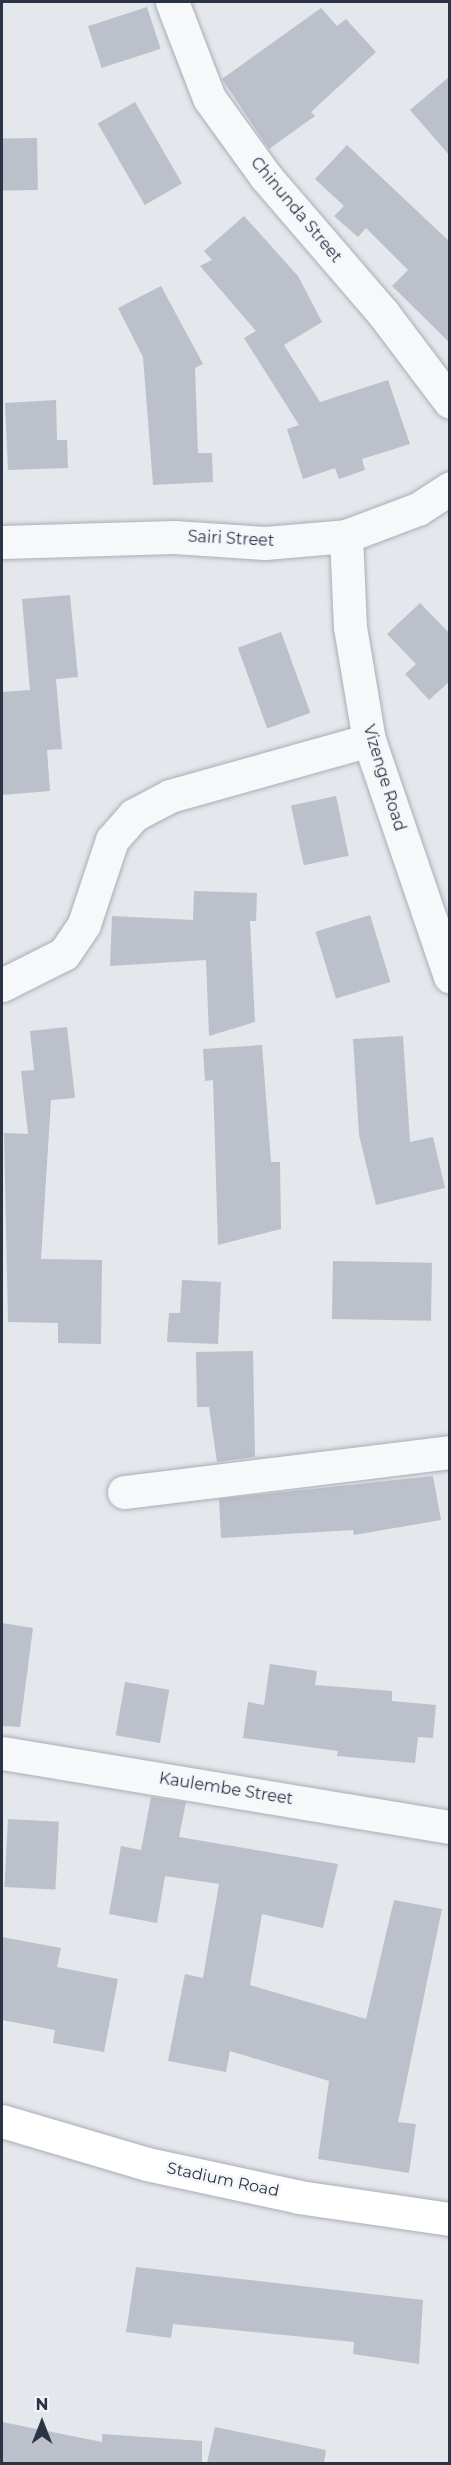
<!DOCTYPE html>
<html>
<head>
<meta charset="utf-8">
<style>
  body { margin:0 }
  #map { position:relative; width:451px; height:2465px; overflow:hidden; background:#e4e7ec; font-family:Montserrat,sans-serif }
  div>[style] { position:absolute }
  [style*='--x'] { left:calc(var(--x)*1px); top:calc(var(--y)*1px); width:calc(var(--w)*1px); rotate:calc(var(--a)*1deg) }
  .building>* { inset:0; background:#bbc0ca; transform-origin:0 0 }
  .roads { filter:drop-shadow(0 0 2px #a9aeb7) drop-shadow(0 0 2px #a9aeb7) }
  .street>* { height:33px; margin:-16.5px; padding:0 16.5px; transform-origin:16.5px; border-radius:16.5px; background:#f7f8fa }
  .secondary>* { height:33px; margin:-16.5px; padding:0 16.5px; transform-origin:16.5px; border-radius:16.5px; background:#fff }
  span { translate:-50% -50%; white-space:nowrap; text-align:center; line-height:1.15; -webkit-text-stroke:5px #f4f6f9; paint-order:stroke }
  .street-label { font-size:16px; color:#2b3445 }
  .frame { position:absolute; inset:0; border:3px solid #2b3445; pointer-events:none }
  .north { position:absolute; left:12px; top:2393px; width:60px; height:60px; -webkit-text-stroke:4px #f4f6f9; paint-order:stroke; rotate:0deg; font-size:16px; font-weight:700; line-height:24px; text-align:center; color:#2b3445 }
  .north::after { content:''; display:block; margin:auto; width:21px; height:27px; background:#2b3445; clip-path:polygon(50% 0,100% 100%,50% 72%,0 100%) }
</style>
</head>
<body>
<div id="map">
  <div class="building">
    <div style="left:147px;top:7px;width:44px;height:62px;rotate:72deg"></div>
    <div style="clip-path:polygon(321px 8px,337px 26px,346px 19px,376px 52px,311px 112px,315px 116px,269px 149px,222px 79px)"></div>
    <div style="clip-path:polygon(450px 76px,450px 156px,410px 110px)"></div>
    <div style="left:135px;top:102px;width:94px;height:43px;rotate:60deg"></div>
    <div style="left:37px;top:138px;width:52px;height:35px;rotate:89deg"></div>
    <div style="clip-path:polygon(347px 145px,450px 242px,450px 343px,392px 286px,408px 270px,366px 228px,358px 237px,334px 216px,344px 206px,315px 179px)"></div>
    <div style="clip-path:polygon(244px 216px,298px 276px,322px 322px,284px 345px,320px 402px,388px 380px,410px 444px,362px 459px,365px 470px,339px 479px,335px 468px,303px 479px,287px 429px,299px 425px,244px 338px,256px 331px,200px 266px,212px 260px,204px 251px)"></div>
    <div style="clip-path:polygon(161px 286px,203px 364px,195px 368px,198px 453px,212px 453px,213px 482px,153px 485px,143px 357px,118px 308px)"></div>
    <div style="clip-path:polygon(56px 400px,57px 440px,67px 440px,68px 468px,8px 470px,5px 403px)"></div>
    <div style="clip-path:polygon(70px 595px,78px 677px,56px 679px,62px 749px,47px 750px,50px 791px,2px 795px,2px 692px,30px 690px,22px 599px)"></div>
    <div style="clip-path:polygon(420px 603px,450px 634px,450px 681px,429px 700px,405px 674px,416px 664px,387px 634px)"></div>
    <div style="left:281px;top:632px;width:86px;height:46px;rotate:70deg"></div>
    <div style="left:336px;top:796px;width:61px;height:46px;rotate:78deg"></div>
    <div style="clip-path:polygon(194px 891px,257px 893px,256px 921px,250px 921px,255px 1022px,209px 1036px,206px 960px,110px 966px,112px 916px,193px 920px)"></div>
    <div style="left:370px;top:915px;width:70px;height:57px;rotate:73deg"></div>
    <div style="clip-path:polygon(67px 1027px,75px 1098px,51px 1100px,41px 1259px,102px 1260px,101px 1344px,58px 1343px,58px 1323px,8px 1322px,4px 1133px,28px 1134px,21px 1071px,34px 1070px,30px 1031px)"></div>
    <div style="clip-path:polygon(403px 1036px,410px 1142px,433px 1137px,445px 1188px,376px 1205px,359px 1135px,353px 1039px)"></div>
    <div style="clip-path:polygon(262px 1045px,271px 1162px,280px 1162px,281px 1229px,218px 1245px,213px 1080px,205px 1081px,203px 1049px)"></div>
    <div style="left:333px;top:1261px;width:99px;height:58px;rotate:1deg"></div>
    <div style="clip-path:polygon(182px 1280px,221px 1282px,218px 1344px,167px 1342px,169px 1313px,180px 1313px)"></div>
    <div style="clip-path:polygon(253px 1351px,255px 1457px,217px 1462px,209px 1407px,197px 1407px,196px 1352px)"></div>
    <div style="clip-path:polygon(433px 1476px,441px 1520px,354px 1535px,353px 1530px,221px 1538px,219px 1499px)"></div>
    <div style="clip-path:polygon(2px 1623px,33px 1628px,20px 1727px,2px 1726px)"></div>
    <div style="clip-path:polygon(270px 1664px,317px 1671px,315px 1685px,392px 1691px,392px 1701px,436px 1705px,433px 1738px,418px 1737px,415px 1763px,337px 1756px,338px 1751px,243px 1738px,248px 1702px,264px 1705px)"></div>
    <div style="left:125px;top:1682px;width:45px;height:54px;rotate:10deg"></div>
    <div style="clip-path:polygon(151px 1797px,186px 1802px,179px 1837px,338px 1864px,323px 1928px,262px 1914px,250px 1985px,366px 2019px,394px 1900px,442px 1909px,398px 2122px,416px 2124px,409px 2173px,318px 2159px,329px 2081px,230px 2051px,226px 2072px,168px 2061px,185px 1974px,203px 1978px,219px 1884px,165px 1876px,157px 1923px,109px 1914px,121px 1846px,141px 1850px)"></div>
    <div style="left:8px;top:1819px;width:51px;height:68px;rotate:3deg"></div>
    <div style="clip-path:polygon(2px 1937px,61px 1948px,57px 1967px,118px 1979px,104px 2052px,53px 2043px,55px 2030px,2px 2020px)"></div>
    <div style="clip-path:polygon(136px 2267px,423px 2300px,419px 2364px,353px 2354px,354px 2342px,173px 2324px,171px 2338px,126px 2332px)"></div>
    <div style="clip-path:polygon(2px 2422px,102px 2442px,102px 2434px,202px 2441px,202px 2463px,2px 2463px)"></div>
    <div style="clip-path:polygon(215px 2427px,326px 2450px,324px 2463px,207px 2463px)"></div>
  </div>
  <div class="roads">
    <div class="street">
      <div style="--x:172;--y:2;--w:103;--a:68.9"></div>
      <div style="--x:209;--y:98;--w:97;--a:54.2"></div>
      <div style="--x:266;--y:177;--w:179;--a:49.3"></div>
      <div style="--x:383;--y:313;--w:111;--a:53"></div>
      <div style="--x:346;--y:536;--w:91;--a:87.5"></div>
      <div style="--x:350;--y:627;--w:115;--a:80.5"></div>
      <div style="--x:369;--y:740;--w:250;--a:71.1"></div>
      <div style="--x:2;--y:542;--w:172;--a:-1.7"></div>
      <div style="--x:174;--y:537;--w:91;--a:3.8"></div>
      <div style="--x:265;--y:543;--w:81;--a:-4.9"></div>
      <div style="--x:346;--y:536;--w:77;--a:-20.6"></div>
      <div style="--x:418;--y:509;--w:38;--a:-33"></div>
      <div style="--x:2;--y:985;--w:69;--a:-26.6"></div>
      <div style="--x:64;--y:954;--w:36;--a:-56"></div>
      <div style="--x:84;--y:924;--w:89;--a:-71.6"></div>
      <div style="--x:112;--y:840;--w:33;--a:-49"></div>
      <div style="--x:134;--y:815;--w:41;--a:-27.8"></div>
      <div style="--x:170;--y:796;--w:207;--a:-15.7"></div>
      <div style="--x:124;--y:1492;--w:328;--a:-7"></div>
      <div style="--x:2;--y:1753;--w:454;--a:9.4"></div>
    </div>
    <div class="secondary">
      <div style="--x:2;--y:2121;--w:151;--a:16.5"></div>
      <div style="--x:147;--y:2164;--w:156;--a:12.2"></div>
      <div style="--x:299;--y:2197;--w:153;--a:8.3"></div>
    </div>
  </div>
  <div class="street-label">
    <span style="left:296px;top:210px;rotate:50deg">Chinunda Street</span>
    <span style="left:231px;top:539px;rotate:3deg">Sairi Street</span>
    <span style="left:384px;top:778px;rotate:73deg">Vizenge Road</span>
    <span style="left:226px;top:1789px;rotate:9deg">Kaulembe Street</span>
    <span style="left:223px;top:2180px;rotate:12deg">Stadium Road</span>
  </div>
  <div class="frame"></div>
  <div class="north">N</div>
</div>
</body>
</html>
